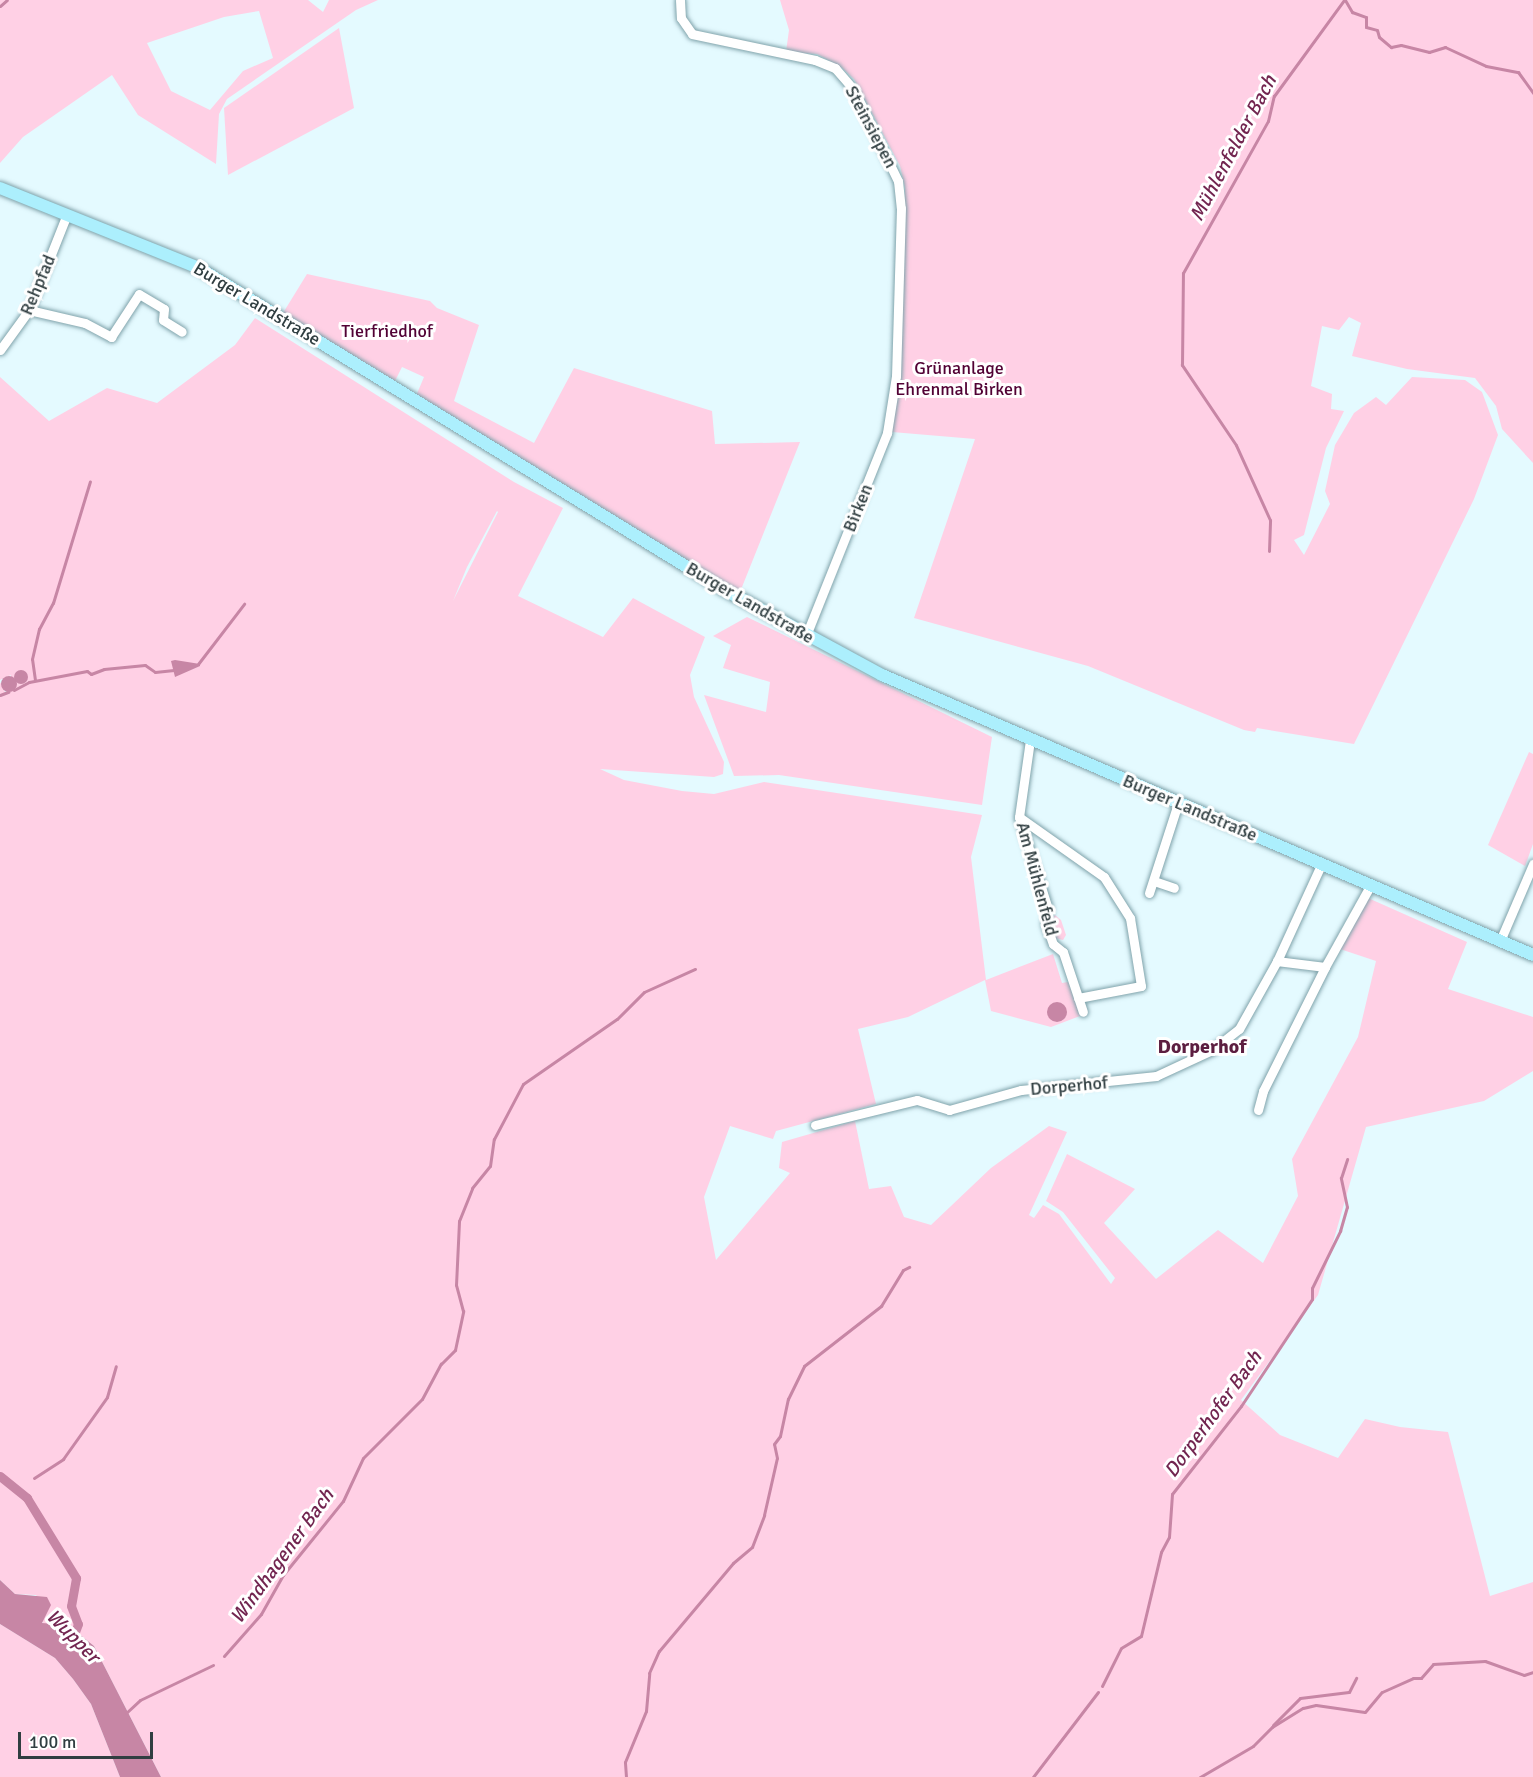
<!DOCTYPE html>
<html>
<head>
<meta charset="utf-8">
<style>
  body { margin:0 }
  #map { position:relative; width:1533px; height:1777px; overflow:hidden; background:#e4faff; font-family:Signika,sans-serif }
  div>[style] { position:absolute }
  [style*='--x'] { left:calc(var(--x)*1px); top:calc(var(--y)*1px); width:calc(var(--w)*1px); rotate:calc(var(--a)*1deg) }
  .green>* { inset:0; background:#ffd0e5 }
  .water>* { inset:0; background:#c786a5 }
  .round { border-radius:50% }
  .stream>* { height:3px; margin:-1.5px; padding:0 1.5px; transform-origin:1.5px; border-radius:1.5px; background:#c786a5 }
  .canal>* { height:9px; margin:-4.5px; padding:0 4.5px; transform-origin:4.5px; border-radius:4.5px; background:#c786a5 }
  .roads { filter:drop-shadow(0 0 2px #80a3ab) drop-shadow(0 0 2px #80a3ab) }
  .minor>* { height:9px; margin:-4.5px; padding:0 4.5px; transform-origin:4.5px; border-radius:4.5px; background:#fff }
  .major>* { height:12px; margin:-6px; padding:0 6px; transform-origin:6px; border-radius:6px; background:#aceffd }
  span { translate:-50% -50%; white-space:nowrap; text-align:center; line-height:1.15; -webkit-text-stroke:6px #fff; paint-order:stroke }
  .street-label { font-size:18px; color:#303e41 }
  .park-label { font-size:18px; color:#510134 }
  .water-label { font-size:20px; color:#722550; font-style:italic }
  .neighbourhood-label { font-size:20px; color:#5c1e40; font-weight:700 }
  .scale { position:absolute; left:18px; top:1732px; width:135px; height:27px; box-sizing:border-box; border:3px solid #303e41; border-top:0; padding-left:8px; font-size:18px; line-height:21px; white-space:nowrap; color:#303e41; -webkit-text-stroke:4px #fff; paint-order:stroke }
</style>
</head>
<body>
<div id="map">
  <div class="green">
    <div style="clip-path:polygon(evenodd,0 0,308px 0,323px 12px,329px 0,378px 0,356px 10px,227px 99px,219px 114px,216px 164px,138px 115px,112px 75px,23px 137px,0 163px,0 0,259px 11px,273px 58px,243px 71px,210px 110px,171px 91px,147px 43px,224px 17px,259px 11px)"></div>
    <div style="clip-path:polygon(780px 0,1533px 0,1533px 463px,1502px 429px,1496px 406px,1475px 378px,1407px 369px,1352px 356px,1361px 323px,1349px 317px,1339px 330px,1322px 326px,1311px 386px,1332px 394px,1331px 409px,1344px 411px,1326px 448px,1304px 535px,1294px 540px,1304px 555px,1330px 504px,1325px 491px,1335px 445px,1354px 413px,1376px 397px,1386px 405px,1412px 377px,1465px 380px,1482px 392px,1498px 435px,1474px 499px,1354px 744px,1257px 728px,1255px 732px,1244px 730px,1088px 666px,914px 618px,975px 439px,892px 432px,901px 318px,905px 188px,900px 166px,854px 79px,841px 67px,817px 54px,786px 52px,789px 30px)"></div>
    <div style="clip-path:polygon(339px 28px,354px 108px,228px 175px,224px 108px)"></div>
    <div style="clip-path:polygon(307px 274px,430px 301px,437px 308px,479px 325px,454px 401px,534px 443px,574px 368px,712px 411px,715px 444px,800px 442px,740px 592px,416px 396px,424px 377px,402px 367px,394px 383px,283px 313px)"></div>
    <div style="clip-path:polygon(evenodd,255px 318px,514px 482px,563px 508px,518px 596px,603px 637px,633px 598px,705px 637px,690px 675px,694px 697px,724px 762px,723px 774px,714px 777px,600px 769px,624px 780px,682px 791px,714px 794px,764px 782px,982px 815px,971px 857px,986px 980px,1053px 954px,1062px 983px,1068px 982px,1080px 1016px,1051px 1027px,991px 1011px,985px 980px,908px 1017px,858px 1029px,876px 1104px,776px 1131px,773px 1139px,730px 1126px,704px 1197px,716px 1260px,790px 1173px,779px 1168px,782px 1142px,855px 1121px,869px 1189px,891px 1186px,904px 1217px,931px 1225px,991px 1168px,1049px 1126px,1067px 1132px,1029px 1215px,1034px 1218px,1043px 1205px,1059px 1214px,1111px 1284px,1115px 1278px,1063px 1212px,1046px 1201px,1067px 1154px,1135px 1189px,1104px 1223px,1156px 1279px,1218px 1230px,1263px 1263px,1298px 1196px,1292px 1159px,1358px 1037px,1376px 961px,1340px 949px,1368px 898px,1467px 942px,1448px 989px,1533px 1017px,1533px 1071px,1484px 1101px,1366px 1127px,1318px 1295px,1241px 1400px,1280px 1435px,1338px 1458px,1365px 1419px,1400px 1427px,1448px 1432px,1490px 1596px,1533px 1582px,1533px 1777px,161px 1777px,94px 1646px,68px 1625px,44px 1624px,41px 1621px,47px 1612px,36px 1595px,15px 1594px,0 1580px,0 682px,6px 694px,11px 675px,0 680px,0 377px,49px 421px,107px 388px,157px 403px,235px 345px,255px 318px,497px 511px,498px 512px,453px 601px,467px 567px,497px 511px)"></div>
    <div style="clip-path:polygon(747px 617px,992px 737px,982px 805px,779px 775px,734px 776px,704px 695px,766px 712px,770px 682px,723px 668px,731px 645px,713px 636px)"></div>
    <div style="clip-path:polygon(1529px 752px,1533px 754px,1533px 844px,1525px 866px,1488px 845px)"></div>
    <div style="clip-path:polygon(1055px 915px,1061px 920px,1066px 935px,1063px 940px,1055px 938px,1049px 922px)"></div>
    <div style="clip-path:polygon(0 1624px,55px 1658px,73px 1679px,91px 1704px,120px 1777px,0 1777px)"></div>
  </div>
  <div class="water">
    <div style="clip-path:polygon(175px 660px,200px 664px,200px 666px,175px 677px,171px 661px)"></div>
    <div class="round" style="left:14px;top:670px;width:14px;height:14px"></div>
    <div class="round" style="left:1px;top:676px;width:16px;height:16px"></div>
    <div class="round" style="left:1047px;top:1002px;width:20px;height:20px"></div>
    <div style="clip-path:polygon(0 1580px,15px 1594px,47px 1597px,51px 1605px,42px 1623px,68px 1625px,94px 1646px,161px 1777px,120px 1777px,91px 1704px,73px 1679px,55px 1658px,0 1624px)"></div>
  </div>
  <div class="stream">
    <div style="--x:1345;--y:0;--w:14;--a:60"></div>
    <div style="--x:1352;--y:12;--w:15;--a:20"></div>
    <div style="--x:1366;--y:17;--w:10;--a:90"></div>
    <div style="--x:1366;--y:27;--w:11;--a:15"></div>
    <div style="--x:1377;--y:30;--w:7;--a:74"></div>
    <div style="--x:1379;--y:37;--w:16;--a:40"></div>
    <div style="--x:1391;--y:47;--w:10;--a:-11"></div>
    <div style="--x:1401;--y:45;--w:29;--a:14"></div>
    <div style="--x:1429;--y:52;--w:17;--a:-17"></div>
    <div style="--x:1445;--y:47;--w:45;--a:24.9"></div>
    <div style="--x:1486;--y:66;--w:33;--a:11"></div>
    <div style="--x:1518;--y:72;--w:26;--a:54"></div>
    <div style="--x:0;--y:6;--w:9;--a:-41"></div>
    <div style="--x:1269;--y:551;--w:31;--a:-88"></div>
    <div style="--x:1270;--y:520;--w:82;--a:-114.4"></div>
    <div style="--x:1236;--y:445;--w:97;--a:-124"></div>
    <div style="--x:1182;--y:365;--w:92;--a:-89.4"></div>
    <div style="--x:1183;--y:273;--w:174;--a:-60.8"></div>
    <div style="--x:1268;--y:121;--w:26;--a:-77"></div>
    <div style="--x:1274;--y:96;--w:119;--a:-53.9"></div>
    <div style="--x:198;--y:664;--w:76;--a:-52.5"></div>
    <div style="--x:35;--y:680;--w:21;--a:-98"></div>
    <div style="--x:32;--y:659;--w:31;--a:-77"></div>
    <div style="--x:39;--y:629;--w:30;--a:-62"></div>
    <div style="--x:53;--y:603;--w:127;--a:-73.1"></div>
    <div style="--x:14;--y:690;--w:17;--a:-28"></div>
    <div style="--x:29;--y:682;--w:59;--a:-10.7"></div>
    <div style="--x:87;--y:671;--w:5;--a:37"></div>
    <div style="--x:91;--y:674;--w:14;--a:-21"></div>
    <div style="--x:104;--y:669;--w:41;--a:-5.6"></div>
    <div style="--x:145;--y:665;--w:12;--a:35"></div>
    <div style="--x:155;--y:672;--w:19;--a:-6"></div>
    <div style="--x:0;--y:695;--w:9;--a:-21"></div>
    <div style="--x:34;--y:1478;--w:35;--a:-33"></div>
    <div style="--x:63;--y:1459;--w:76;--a:-54.6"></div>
    <div style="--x:107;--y:1397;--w:32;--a:-74"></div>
    <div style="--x:224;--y:1656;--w:56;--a:-48.6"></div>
    <div style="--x:261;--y:1614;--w:45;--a:-60.6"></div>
    <div style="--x:283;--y:1575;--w:95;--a:-51"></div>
    <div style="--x:343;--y:1501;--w:47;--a:-65.1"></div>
    <div style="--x:363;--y:1458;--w:83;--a:-45"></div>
    <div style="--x:422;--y:1399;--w:40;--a:-62"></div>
    <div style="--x:441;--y:1364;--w:20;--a:-45"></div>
    <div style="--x:455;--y:1350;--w:40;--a:-78"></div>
    <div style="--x:463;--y:1311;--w:27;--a:-105"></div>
    <div style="--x:456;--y:1285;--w:64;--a:-87.3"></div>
    <div style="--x:459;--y:1221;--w:35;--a:-68"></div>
    <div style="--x:472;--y:1188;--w:28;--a:-51"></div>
    <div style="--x:490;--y:1166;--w:27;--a:-82"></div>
    <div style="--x:494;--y:1139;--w:62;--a:-62.2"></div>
    <div style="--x:523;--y:1084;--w:114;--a:-34.7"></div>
    <div style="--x:617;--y:1019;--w:38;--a:-45"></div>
    <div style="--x:644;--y:992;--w:56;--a:-24.3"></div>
    <div style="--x:1102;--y:1686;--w:42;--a:-63.4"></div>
    <div style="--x:1121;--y:1648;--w:23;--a:-31"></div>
    <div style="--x:1141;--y:1636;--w:86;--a:-76.6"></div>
    <div style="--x:1161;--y:1552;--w:17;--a:-62"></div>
    <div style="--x:1169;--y:1537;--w:43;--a:-86"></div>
    <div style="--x:1172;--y:1494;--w:112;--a:-51.9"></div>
    <div style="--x:1241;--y:1406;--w:128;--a:-56.4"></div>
    <div style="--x:1312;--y:1299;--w:11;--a:-90"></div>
    <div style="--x:1312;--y:1288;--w:64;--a:-63.8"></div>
    <div style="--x:1340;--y:1231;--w:25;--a:-74"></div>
    <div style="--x:1347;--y:1207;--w:30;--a:-102"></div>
    <div style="--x:1341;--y:1178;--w:20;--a:-72"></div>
    <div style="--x:126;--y:1713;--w:19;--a:-43"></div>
    <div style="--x:140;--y:1700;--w:81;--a:-25.6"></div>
    <div style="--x:1273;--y:1725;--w:38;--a:-45"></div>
    <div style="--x:1300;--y:1698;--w:49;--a:-7"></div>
    <div style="--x:1349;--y:1692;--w:16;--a:-63"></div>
    <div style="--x:626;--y:1777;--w:15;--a:-94"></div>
    <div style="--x:625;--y:1762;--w:55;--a:-67.6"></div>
    <div style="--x:646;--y:1711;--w:38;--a:-85"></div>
    <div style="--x:649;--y:1673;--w:24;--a:-66"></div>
    <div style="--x:659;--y:1651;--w:115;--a:-49.9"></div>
    <div style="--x:733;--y:1563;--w:25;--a:-40"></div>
    <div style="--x:752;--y:1547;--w:34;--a:-69"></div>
    <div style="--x:764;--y:1515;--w:58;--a:-77.2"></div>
    <div style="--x:777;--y:1458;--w:14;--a:-102"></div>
    <div style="--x:774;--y:1444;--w:10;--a:-53"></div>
    <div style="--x:780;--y:1436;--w:38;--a:-78"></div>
    <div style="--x:788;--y:1399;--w:37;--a:-64"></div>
    <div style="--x:804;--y:1366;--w:98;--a:-37.9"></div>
    <div style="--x:881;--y:1306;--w:42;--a:-58.6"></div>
    <div style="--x:903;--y:1270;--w:7;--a:-27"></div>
    <div style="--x:1033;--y:1777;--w:107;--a:-52.6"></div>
    <div style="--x:1200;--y:1777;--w:61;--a:-30.3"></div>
    <div style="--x:1253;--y:1746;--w:27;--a:-45"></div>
    <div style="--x:1272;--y:1727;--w:36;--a:-32"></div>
    <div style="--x:1303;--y:1708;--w:13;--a:-13"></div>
    <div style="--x:1316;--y:1705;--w:49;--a:8.1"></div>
    <div style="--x:1365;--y:1712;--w:26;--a:-50"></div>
    <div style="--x:1382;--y:1692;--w:34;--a:-24"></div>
    <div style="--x:1413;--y:1678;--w:8;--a:0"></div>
    <div style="--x:1421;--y:1678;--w:18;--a:-49"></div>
    <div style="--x:1433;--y:1664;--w:52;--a:-3.3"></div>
    <div style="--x:1485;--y:1661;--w:41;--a:19.7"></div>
    <div style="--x:1524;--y:1675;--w:9;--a:-18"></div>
  </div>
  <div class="canal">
    <div style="--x:0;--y:1476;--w:35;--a:39"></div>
    <div style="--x:27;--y:1498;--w:94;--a:58.5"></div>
    <div style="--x:76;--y:1578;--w:28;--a:100"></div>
    <div style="--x:71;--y:1606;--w:19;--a:69"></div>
    <div style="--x:78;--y:1624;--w:17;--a:111"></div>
  </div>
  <div class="roads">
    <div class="minor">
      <div style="--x:680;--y:0;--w:18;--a:87"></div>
      <div style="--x:681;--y:18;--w:19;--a:55"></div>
      <div style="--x:692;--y:34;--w:126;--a:11.9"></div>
      <div style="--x:815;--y:60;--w:22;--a:22"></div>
      <div style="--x:835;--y:68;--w:29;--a:49"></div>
      <div style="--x:854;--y:90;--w:101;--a:64.2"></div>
      <div style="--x:898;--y:181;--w:27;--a:84"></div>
      <div style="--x:901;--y:208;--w:168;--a:91.7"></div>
      <div style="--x:896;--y:376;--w:58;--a:99"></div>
      <div style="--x:887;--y:433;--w:219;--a:111.8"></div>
      <div style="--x:29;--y:310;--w:57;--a:13.1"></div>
      <div style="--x:85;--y:323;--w:30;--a:28"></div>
      <div style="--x:111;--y:337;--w:51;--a:-56.9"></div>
      <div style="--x:139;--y:294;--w:29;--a:31"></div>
      <div style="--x:164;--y:309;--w:11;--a:95"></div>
      <div style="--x:163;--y:320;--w:22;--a:32"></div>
      <div style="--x:0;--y:350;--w:49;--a:-54.1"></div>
      <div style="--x:29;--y:310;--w:103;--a:-68.4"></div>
      <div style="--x:1030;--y:740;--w:78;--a:98.1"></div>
      <div style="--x:1019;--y:817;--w:96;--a:72.5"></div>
      <div style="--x:1048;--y:909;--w:15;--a:98"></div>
      <div style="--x:1046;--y:924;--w:21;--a:71"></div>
      <div style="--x:1053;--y:944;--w:13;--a:39"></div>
      <div style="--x:1063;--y:952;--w:63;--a:71.6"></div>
      <div style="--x:1019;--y:817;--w:104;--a:35.2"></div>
      <div style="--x:1104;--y:877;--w:49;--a:57.6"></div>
      <div style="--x:1130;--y:918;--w:69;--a:80.8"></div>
      <div style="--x:1141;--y:986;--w:64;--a:169.2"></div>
      <div style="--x:1154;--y:881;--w:21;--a:19"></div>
      <div style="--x:1149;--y:893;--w:95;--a:-72.1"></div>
      <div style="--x:1500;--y:941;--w:84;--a:-66.8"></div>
      <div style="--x:1277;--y:961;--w:48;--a:7.1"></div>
      <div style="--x:1258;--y:1110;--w:20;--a:-75"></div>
      <div style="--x:1263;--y:1091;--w:139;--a:-63.4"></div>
      <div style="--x:1325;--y:967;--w:93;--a:-60.9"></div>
      <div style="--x:815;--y:1125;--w:105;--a:-13.8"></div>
      <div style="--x:917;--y:1100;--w:34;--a:17"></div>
      <div style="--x:949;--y:1110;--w:75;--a:-15.5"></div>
      <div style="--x:1021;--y:1090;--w:136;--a:-5.9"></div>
      <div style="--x:1156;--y:1076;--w:62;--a:-24.9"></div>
      <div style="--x:1212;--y:1050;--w:34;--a:-38"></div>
      <div style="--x:1239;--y:1029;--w:78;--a:-60.8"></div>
      <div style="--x:1277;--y:961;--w:106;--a:-65.4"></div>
    </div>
    <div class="major">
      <div style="--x:0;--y:188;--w:214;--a:21.9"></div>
      <div style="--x:199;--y:268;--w:615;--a:31.49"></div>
      <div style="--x:723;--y:589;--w:181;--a:28.4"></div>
      <div style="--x:882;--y:675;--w:709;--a:23.27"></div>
    </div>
  </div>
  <div class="street-label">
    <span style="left:871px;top:127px;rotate:62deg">Steinsiepen</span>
    <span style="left:38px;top:285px;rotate:-67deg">Rehpfad</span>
    <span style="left:257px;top:304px;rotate:31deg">Burger Landstraße</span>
    <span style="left:858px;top:508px;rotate:-68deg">Birken</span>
    <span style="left:750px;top:603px;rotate:30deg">Burger Landstraße</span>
    <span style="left:1190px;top:808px;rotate:23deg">Burger Landstraße</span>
    <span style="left:1037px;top:879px;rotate:75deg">Am Mühlenfeld</span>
    <span style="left:1069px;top:1086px;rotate:-5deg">Dorperhof</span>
  </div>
  <div class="park-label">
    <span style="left:387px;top:331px">Tierfriedhof</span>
    <span style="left:959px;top:379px">Grünanlage<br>Ehrenmal Birken</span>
  </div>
  <div class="water-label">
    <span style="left:1233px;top:148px;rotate:-62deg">Mühlenfelder Bach</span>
    <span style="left:1213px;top:1414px;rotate:-54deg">Dorperhofer Bach</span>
    <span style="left:282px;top:1556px;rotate:-54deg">Windhagener Bach</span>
    <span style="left:73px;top:1636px;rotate:45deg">Wupper</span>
  </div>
  <div class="neighbourhood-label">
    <span style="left:1202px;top:1046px">Dorperhof</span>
  </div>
  <div class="scale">100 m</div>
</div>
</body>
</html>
